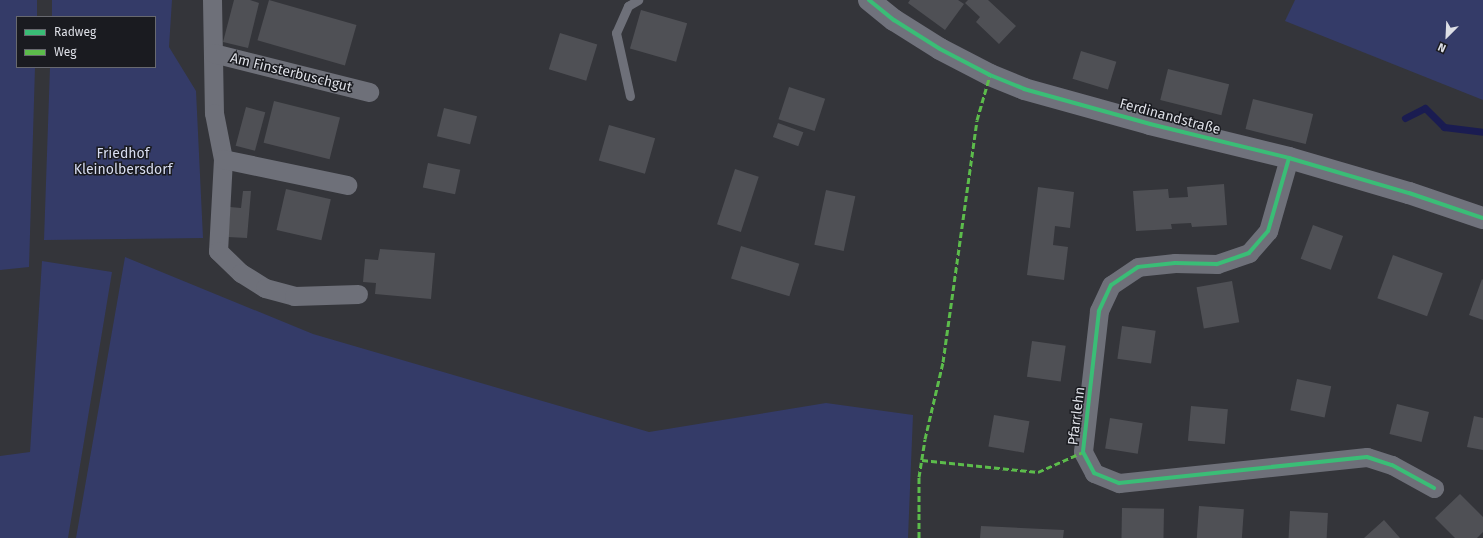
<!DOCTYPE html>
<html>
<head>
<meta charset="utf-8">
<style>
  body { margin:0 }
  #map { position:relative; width:1483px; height:538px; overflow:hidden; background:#34353a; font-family:"Fira Sans",sans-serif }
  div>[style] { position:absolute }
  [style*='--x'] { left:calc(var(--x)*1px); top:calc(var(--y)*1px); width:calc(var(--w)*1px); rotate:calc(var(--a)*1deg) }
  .green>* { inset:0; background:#343b68 }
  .stream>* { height:7px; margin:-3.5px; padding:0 3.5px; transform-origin:3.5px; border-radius:3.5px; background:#1a1c51 }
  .building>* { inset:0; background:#4f5055; transform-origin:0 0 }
  .lane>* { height:9px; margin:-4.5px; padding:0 4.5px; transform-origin:4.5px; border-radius:4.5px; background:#6e7079 }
  .street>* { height:19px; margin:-9.5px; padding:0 9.5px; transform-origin:9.5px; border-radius:9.5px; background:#6e7079 }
  .secondary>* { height:22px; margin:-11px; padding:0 11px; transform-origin:11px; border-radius:11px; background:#70727c }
  .quiet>* { height:3px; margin-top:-1.5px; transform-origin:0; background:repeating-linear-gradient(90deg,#5cbc4b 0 6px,transparent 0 9px) }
  .cycleway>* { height:4px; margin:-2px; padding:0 2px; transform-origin:2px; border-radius:2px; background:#3abd76 }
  span { translate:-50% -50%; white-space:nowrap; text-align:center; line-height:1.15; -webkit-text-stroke:3px #1a1b20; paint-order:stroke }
  .street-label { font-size:14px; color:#dddfe6 }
  .park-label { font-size:14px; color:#d8ddf0 }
  .legend { position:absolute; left:16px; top:16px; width:140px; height:52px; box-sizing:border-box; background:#1a1b20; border:1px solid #68696f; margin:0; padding:5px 7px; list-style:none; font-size:12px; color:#dddfe6 }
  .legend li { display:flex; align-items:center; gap:8px; height:20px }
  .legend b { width:20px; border:1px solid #68696f }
  .north { position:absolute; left:1427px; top:16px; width:40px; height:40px; -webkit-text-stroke:3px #1a1b20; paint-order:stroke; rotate:204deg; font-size:11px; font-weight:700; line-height:16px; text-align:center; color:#dddfe6 }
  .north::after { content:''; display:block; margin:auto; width:14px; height:18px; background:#dddfe6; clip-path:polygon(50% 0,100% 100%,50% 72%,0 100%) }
</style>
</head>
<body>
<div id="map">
  <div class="green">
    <div style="clip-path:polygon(0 0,37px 0,37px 17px,17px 17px,17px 67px,35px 67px,29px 267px,0 270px)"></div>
    <div style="clip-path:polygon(52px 0,172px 0,169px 47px,196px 91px,203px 238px,44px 240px,50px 67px,155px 67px,155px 17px,52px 17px)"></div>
    <div style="clip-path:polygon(1295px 0,1483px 0,1483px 100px,1285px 21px)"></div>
    <div style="clip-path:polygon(125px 257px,313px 334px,649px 432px,826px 403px,913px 415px,908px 538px,76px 538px)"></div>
    <div style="clip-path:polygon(42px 261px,112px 272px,68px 538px,0 538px,0 456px,30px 452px)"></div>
  </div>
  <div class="stream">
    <div style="--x:1405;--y:118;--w:22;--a:-27"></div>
    <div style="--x:1425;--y:108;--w:27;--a:45"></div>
    <div style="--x:1444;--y:127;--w:39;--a:7"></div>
  </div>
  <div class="building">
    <div style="clip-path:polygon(234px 0,250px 0,259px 3px,248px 48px,223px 42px)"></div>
    <div style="left:269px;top:0;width:91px;height:42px;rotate:16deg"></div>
    <div style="clip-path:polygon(910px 0,958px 0,964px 4px,945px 30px,908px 3px)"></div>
    <div style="clip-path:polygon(968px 0,988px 0,1016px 26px,999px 44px,976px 22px,980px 17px,965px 3px)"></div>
    <div style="left:641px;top:10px;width:48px;height:40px;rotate:16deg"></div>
    <div style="left:560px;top:33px;width:39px;height:38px;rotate:17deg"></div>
    <div style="left:1081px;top:51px;width:37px;height:29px;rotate:17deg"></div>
    <div style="left:1168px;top:69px;width:63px;height:32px;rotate:14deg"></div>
    <div style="left:789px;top:87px;width:38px;height:34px;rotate:18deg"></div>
    <div style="left:1253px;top:99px;width:62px;height:31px;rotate:14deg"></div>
    <div style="left:274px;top:101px;width:68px;height:43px;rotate:14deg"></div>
    <div style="left:246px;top:107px;width:20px;height:40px;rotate:15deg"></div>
    <div style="left:444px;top:108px;width:34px;height:29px;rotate:14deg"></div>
    <div style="left:778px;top:123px;width:27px;height:15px;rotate:20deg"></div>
    <div style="left:609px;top:125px;width:48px;height:37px;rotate:16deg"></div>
    <div style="left:428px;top:163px;width:33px;height:25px;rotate:12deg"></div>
    <div style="left:735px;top:169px;width:25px;height:58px;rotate:18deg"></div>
    <div style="clip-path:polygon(1224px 184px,1227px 225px,1192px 227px,1191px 223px,1171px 224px,1172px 229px,1136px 231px,1133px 191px,1168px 189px,1169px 198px,1188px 197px,1187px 187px)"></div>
    <div style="clip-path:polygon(1038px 187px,1074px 192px,1070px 228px,1055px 226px,1053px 245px,1068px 247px,1064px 280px,1027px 275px)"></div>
    <div style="left:286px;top:189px;width:46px;height:42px;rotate:13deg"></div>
    <div style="left:826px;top:190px;width:30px;height:56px;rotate:12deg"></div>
    <div style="clip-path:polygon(243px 191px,251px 191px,247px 238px,228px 237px,230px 207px,241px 208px)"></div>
    <div style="left:1313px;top:225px;width:32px;height:36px;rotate:20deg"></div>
    <div style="left:741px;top:246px;width:61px;height:34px;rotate:17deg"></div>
    <div style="clip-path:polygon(380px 249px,435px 253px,431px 299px,375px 294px,376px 283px,363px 282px,365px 259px,378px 260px)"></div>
    <div style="left:1393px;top:255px;width:53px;height:46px;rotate:20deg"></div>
    <div style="clip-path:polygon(1482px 279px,1483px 280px,1483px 320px,1469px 315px)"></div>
    <div style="left:1232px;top:281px;width:42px;height:36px;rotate:80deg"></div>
    <div style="left:1122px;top:326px;width:34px;height:33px;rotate:8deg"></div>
    <div style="left:1032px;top:341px;width:34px;height:36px;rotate:8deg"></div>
    <div style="left:1297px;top:379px;width:35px;height:32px;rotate:12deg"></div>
    <div style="left:1397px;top:404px;width:33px;height:31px;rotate:14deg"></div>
    <div style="left:1191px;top:406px;width:37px;height:35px;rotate:5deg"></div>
    <div style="left:994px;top:415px;width:36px;height:32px;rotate:10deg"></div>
    <div style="clip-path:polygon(1474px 416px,1483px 418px,1483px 450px,1467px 447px)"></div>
    <div style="left:1110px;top:418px;width:33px;height:31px;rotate:9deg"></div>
    <div style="clip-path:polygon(1460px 494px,1483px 517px,1483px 532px,1477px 538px,1455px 538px,1435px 518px)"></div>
    <div style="left:1199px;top:506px;width:45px;height:32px;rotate:4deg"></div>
    <div style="left:1122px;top:508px;width:42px;height:30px;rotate:1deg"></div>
    <div style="left:1290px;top:511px;width:38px;height:27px;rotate:3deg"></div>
    <div style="clip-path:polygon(1384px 520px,1400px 538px,1364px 538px)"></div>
    <div style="clip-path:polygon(981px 526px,1064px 530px,1063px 538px,980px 538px)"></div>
  </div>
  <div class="lane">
    <div style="--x:630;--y:96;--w:65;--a:-102.5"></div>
    <div style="--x:616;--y:33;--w:30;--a:-66"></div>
    <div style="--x:628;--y:6;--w:12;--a:-31"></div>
  </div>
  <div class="street">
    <div style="--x:212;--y:0;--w:113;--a:89"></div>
    <div style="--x:214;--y:113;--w:47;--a:78.9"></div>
    <div style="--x:223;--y:159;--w:92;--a:93.1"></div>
    <div style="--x:218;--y:251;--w:32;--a:44"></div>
    <div style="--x:241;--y:273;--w:28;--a:32"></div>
    <div style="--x:265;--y:288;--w:30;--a:15"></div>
    <div style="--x:294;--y:296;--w:64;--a:-1.8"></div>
    <div style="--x:213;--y:53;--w:161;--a:14"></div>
    <div style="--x:1289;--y:158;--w:76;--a:106"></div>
    <div style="--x:1268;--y:231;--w:29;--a:131"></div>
    <div style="--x:1249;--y:253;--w:34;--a:161"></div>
    <div style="--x:1217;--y:264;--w:42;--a:-178.6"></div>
    <div style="--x:1175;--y:263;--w:37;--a:174"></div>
    <div style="--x:1138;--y:267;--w:32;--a:146"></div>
    <div style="--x:1111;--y:285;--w:29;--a:115"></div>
    <div style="--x:1099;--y:311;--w:142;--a:96.5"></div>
    <div style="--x:1083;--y:452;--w:24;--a:62"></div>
    <div style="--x:1094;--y:473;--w:27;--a:22"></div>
    <div style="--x:1119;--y:483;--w:249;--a:-6"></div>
    <div style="--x:1367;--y:457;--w:26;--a:18"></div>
    <div style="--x:1392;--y:465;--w:48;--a:28.7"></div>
    <div style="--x:223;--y:159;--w:127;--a:11.8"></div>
  </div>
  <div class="secondary">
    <div style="--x:869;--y:0;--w:32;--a:39"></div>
    <div style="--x:894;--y:20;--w:54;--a:32.2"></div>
    <div style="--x:940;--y:49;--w:56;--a:27.5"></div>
    <div style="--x:990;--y:75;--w:37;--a:22"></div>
    <div style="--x:1024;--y:89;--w:131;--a:15.5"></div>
    <div style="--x:1150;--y:124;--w:143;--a:13.7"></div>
    <div style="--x:1289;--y:158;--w:125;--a:16.3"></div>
    <div style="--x:1409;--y:193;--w:78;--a:18.7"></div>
  </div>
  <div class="quiet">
    <div style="--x:922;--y:460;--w:117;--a:5.9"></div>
    <div style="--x:1038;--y:472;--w:49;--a:-24"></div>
    <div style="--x:919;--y:538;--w:61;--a:-90"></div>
    <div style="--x:919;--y:477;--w:38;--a:-81"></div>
    <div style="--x:925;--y:439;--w:79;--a:-76.8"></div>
    <div style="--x:943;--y:362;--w:244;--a:-82"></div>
    <div style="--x:977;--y:120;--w:47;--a:-73.9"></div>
  </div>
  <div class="cycleway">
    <div style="--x:869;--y:0;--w:32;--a:39"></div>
    <div style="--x:894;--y:20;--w:54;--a:32.2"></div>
    <div style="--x:940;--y:49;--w:56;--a:27.5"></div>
    <div style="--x:990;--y:75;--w:37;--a:22"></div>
    <div style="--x:1024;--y:89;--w:131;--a:15.5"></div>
    <div style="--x:1150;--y:124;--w:143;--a:13.7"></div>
    <div style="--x:1289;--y:158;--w:125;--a:16.3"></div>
    <div style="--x:1409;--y:193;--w:78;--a:18.7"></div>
    <div style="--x:1289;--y:158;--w:76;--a:106"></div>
    <div style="--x:1268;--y:231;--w:29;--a:131"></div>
    <div style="--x:1249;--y:253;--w:34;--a:161"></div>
    <div style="--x:1217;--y:264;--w:42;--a:-178.6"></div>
    <div style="--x:1175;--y:263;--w:37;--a:174"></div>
    <div style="--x:1138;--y:267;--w:32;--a:146"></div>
    <div style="--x:1111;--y:285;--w:29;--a:115"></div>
    <div style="--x:1099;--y:311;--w:142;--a:96.5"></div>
    <div style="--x:1083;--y:452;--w:24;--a:62"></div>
    <div style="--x:1094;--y:473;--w:27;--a:22"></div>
    <div style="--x:1119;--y:483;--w:249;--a:-6"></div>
    <div style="--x:1367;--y:457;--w:26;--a:18"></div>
    <div style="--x:1392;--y:465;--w:48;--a:28.7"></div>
  </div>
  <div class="street-label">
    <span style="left:291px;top:73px;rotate:14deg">Am Finsterbuschgut</span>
    <span style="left:1170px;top:117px;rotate:15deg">Ferdinandstraße</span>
    <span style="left:1077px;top:416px;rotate:-83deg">Pfarrlehn</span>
  </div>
  <div class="park-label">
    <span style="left:123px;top:162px">Friedhof<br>Kleinolbersdorf</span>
  </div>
  <ul class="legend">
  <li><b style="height:5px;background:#3abd76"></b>Radweg</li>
  <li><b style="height:5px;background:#5cbc4b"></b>Weg</li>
  </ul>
  <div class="north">N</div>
</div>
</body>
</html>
